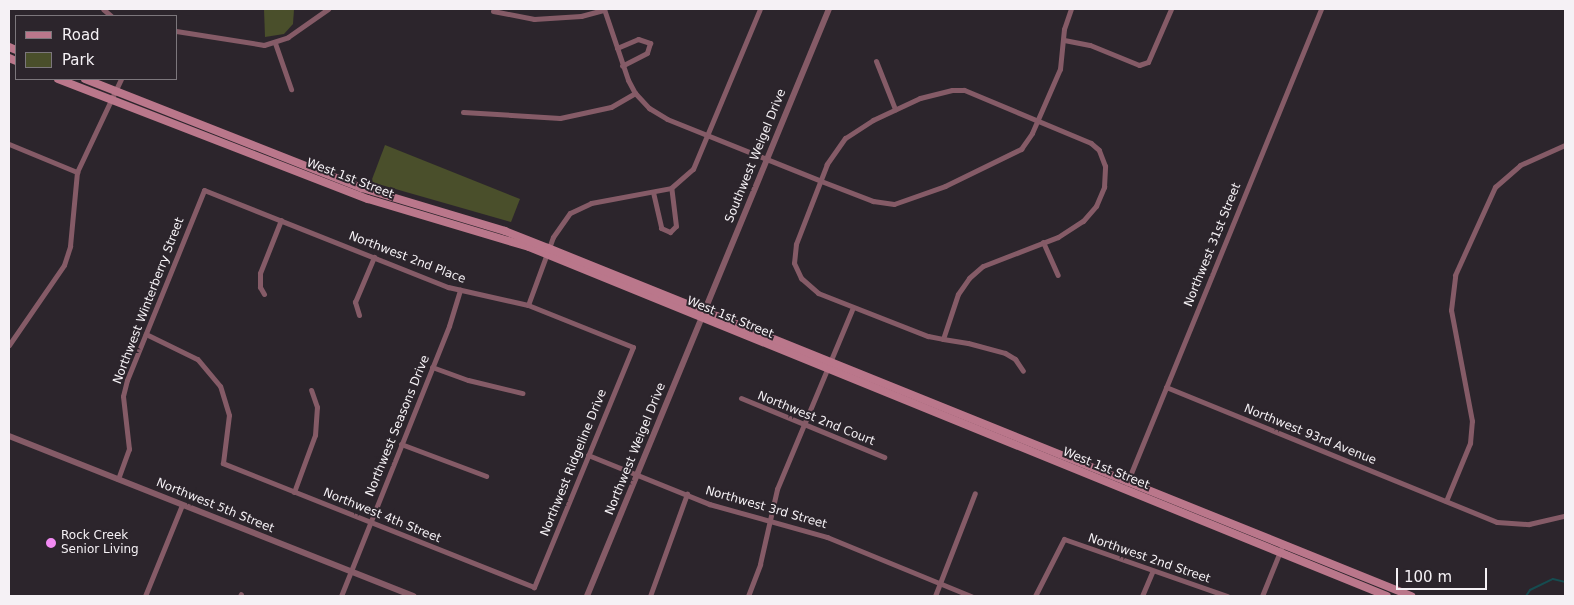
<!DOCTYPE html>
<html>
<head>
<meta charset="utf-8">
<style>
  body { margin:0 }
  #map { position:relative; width:1574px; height:605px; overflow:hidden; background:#2c252c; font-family:"DejaVu Sans",sans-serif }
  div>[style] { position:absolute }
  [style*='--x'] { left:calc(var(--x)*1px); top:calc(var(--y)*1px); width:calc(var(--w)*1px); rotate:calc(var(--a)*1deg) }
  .green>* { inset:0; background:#4a4f2b }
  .stream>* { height:2px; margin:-1px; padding:0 1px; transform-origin:1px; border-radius:1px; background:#164c50 }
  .minor>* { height:5px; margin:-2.5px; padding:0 2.5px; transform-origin:2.5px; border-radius:2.5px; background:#855b67 }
  .tertiary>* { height:6px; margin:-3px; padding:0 3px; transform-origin:3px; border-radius:3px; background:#855b67 }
  .secondary>* { height:8px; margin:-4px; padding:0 4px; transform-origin:4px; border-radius:4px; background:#ba778b }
  .dots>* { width:14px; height:14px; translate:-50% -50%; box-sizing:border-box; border:2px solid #2c252c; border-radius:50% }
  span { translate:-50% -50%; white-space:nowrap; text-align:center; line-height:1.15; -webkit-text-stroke:4px #2c252c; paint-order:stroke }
  .street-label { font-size:12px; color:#f5f1f5 }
  .poi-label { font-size:12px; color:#f5f1f5 }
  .left { translate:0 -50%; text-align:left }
  .frame { position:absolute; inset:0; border:10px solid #f5f1f5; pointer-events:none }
  .legend { position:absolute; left:15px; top:15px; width:162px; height:65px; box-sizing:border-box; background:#2c252c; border:1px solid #7c777c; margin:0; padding:6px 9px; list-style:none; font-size:15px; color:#f5f1f5 }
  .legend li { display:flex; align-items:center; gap:10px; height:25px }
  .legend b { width:25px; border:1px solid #7c777c }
  .scale { position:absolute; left:1396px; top:568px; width:91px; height:22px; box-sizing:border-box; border:2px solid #f5f1f5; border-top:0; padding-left:6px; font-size:15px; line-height:18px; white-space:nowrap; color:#f5f1f5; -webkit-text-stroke:4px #2c252c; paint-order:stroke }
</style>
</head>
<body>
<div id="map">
  <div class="green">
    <div style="clip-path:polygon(264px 9px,294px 9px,293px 24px,284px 34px,265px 37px)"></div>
    <div style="clip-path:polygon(385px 145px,520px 199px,511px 222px,371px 182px)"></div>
  </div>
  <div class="stream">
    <div style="--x:1526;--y:596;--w:7;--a:-56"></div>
    <div style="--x:1530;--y:590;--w:25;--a:-26"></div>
    <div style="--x:1553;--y:579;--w:12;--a:14"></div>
  </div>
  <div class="minor">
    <div style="--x:103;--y:9;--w:11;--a:41"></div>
    <div style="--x:604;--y:9;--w:75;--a:71.3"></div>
    <div style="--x:628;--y:80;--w:15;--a:62"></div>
    <div style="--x:635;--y:93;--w:21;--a:47"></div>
    <div style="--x:649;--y:108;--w:21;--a:31"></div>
    <div style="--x:667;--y:119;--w:166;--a:21.9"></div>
    <div style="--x:821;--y:181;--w:56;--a:21"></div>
    <div style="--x:873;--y:201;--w:21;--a:8"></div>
    <div style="--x:894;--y:204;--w:54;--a:-19.4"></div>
    <div style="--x:945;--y:186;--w:85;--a:-26"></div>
    <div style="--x:1021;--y:149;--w:19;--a:-55"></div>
    <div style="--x:1032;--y:133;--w:70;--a:-66.4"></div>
    <div style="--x:1060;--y:69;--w:40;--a:-84.3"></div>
    <div style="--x:1064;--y:29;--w:21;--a:-71"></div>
    <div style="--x:493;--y:11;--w:42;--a:11"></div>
    <div style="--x:534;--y:19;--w:47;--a:-3.7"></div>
    <div style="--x:581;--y:16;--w:24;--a:-15"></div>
    <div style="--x:176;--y:31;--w:89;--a:9"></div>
    <div style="--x:264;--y:45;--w:25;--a:-18"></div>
    <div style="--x:288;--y:37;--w:49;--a:-35"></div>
    <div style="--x:1064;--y:40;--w:26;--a:11"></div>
    <div style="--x:1090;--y:45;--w:53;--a:22.2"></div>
    <div style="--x:1139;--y:65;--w:9;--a:-18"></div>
    <div style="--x:1148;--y:62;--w:58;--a:-66.5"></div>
    <div style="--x:275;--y:43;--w:49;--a:70.8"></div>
    <div style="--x:617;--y:48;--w:23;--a:-23"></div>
    <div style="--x:638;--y:39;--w:13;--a:18"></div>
    <div style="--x:650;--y:43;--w:10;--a:107"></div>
    <div style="--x:647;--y:53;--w:28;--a:153"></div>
    <div style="--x:876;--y:61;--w:52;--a:68.4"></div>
    <div style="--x:463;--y:112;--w:97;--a:3.5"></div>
    <div style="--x:560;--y:118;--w:52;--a:-12.2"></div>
    <div style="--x:611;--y:107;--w:28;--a:-30"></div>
    <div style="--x:9;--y:144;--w:74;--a:22.4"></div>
    <div style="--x:653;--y:192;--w:37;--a:77"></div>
    <div style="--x:661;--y:228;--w:10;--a:24"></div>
    <div style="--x:670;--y:232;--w:8;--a:-45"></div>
    <div style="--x:676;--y:226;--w:38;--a:-97"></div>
    <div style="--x:1043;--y:242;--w:36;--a:66"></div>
    <div style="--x:264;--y:294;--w:8;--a:-120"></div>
    <div style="--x:260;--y:287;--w:14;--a:-90"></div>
    <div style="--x:260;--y:273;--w:57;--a:-68.4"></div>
    <div style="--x:528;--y:305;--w:72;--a:-69.8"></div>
    <div style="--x:553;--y:237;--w:29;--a:-55"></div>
    <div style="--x:570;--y:213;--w:23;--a:-25"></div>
    <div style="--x:591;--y:203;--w:81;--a:-10.6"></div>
    <div style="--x:671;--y:188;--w:29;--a:-41"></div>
    <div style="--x:693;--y:169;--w:173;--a:-67.3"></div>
    <div style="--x:359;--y:315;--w:14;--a:-107"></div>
    <div style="--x:355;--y:302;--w:49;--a:-67.1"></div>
    <div style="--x:943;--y:339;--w:47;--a:-71.6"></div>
    <div style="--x:958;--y:294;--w:19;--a:-55"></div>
    <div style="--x:969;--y:278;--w:18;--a:-41"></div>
    <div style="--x:983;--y:266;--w:80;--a:-21.1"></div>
    <div style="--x:1058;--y:237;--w:30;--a:-33"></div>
    <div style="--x:1083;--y:221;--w:20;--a:-49"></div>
    <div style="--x:1096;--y:206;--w:21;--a:-67"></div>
    <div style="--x:1104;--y:187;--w:21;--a:-87"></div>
    <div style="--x:1105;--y:166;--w:17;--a:-111"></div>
    <div style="--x:1099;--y:150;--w:11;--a:-139"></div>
    <div style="--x:1091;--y:143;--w:138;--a:-157.3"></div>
    <div style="--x:964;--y:90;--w:12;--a:180"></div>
    <div style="--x:952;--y:90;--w:33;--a:166"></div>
    <div style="--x:920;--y:98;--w:52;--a:154.9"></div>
    <div style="--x:873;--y:120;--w:33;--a:147"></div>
    <div style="--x:845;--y:138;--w:32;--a:125"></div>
    <div style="--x:827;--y:164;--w:86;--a:111.2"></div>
    <div style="--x:796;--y:244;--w:19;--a:96"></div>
    <div style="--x:794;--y:263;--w:17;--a:65"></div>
    <div style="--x:801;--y:278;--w:23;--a:41"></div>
    <div style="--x:818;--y:293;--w:118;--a:21.4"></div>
    <div style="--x:928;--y:336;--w:15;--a:11"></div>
    <div style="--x:943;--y:339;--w:25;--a:9"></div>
    <div style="--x:968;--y:343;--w:38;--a:15"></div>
    <div style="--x:1005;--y:353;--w:12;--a:31"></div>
    <div style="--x:1015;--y:359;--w:14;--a:56"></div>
    <div style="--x:9;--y:345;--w:97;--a:-55.5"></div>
    <div style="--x:64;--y:265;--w:20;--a:-72"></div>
    <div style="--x:70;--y:246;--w:74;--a:-84.6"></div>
    <div style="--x:77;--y:172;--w:103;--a:-64.7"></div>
    <div style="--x:432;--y:367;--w:38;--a:20"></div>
    <div style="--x:468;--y:380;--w:56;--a:13.5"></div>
    <div style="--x:1166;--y:387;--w:357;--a:22.2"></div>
    <div style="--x:1497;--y:522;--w:32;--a:4"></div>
    <div style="--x:1529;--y:524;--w:37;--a:-13"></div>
    <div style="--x:741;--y:398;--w:155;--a:22.4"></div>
    <div style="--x:401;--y:444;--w:91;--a:20.6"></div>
    <div style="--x:588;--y:455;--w:131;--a:22"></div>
    <div style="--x:709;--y:504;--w:123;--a:15.6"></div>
    <div style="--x:827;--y:537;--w:156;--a:22.3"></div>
    <div style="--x:118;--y:479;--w:32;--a:-70"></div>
    <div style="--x:129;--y:449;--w:53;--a:-96.5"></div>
    <div style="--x:123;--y:396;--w:16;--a:-76"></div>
    <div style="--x:127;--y:380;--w:205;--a:-67.9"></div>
    <div style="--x:204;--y:190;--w:263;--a:21.7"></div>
    <div style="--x:448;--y:287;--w:82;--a:12.7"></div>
    <div style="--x:528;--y:305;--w:113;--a:21.8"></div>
    <div style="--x:633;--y:347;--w:260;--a:112.4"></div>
    <div style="--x:534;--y:587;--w:335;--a:-158.3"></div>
    <div style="--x:223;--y:463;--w:48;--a:-82.9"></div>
    <div style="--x:229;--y:415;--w:30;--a:-107"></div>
    <div style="--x:220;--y:386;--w:35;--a:-130"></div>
    <div style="--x:197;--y:359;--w:57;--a:-153.9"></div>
    <div style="--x:1127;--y:483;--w:512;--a:-67.74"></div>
    <div style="--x:294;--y:492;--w:61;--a:-69.8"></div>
    <div style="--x:315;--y:435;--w:28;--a:-86"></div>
    <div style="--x:317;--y:407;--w:18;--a:-109"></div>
    <div style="--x:1446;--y:501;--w:63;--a:-67.5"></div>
    <div style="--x:1470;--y:443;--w:22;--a:-85"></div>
    <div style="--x:1472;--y:421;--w:113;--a:-100.7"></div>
    <div style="--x:1451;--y:310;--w:35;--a:-83"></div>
    <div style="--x:1455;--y:275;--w:97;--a:-65.6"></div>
    <div style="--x:1495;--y:187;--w:33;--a:-41"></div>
    <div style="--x:1520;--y:165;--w:49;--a:-24"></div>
    <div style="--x:145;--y:596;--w:98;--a:-67.9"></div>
    <div style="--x:240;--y:596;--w:2;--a:-63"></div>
    <div style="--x:341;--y:596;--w:291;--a:-68.2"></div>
    <div style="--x:449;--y:326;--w:38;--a:-73"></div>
    <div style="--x:650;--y:596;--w:109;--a:-70.1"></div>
    <div style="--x:748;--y:596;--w:34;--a:-69"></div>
    <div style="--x:760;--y:564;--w:77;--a:-77.2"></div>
    <div style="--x:777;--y:489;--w:197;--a:-67.3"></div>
    <div style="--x:935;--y:596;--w:110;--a:-68.8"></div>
    <div style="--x:1035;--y:596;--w:64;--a:-63"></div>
    <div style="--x:1064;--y:539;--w:173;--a:19.3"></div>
    <div style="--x:1142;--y:596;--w:26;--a:-67"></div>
    <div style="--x:1262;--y:596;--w:56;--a:-68"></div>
  </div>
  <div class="tertiary">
    <div style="--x:9;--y:436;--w:435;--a:21.6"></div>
    <div style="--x:587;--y:596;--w:635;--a:-67.6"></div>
  </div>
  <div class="secondary">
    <div style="--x:9;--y:47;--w:8;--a:23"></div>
    <div style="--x:9;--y:58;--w:8;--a:23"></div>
    <div style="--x:58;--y:79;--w:332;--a:21.2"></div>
    <div style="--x:368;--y:199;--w:168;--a:16.6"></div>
    <div style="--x:529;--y:247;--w:926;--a:22.13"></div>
    <div style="--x:85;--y:79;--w:298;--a:21.5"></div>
    <div style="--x:362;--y:188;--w:149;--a:16.7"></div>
    <div style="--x:505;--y:231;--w:46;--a:21.6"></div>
    <div style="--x:548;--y:248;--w:931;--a:21.96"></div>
  </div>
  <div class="dots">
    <div style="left:51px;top:543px;background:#f28af3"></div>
  </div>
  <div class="street-label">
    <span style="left:756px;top:156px;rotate:-68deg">Southwest Weigel Drive</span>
    <span style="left:350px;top:179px;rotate:21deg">West 1st Street</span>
    <span style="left:1213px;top:245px;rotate:-68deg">Northwest 31st Street</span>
    <span style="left:407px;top:258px;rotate:21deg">Northwest 2nd Place</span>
    <span style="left:149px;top:301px;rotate:-69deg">Northwest Winterberry Street</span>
    <span style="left:730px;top:318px;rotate:22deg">West 1st Street</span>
    <span style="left:816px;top:419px;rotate:22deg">Northwest 2nd Court</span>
    <span style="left:398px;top:426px;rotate:-68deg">Northwest Seasons Drive</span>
    <span style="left:1310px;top:435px;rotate:22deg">Northwest 93rd Avenue</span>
    <span style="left:636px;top:449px;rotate:-68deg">Northwest Weigel Drive</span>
    <span style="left:574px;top:463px;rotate:-68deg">Northwest Ridgeline Drive</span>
    <span style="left:1106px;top:469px;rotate:22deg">West 1st Street</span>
    <span style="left:215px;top:506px;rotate:22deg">Northwest 5th Street</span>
    <span style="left:766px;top:508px;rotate:16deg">Northwest 3rd Street</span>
    <span style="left:382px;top:516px;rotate:22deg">Northwest 4th Street</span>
    <span style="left:1149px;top:559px;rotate:19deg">Northwest 2nd Street</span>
  </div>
  <div class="poi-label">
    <span class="left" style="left:61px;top:543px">Rock Creek<br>Senior Living</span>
  </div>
  <div class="frame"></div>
  <ul class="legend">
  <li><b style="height:6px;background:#ba778b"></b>Road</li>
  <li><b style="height:14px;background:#4a4f2b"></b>Park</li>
  </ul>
  <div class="scale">100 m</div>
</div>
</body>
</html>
